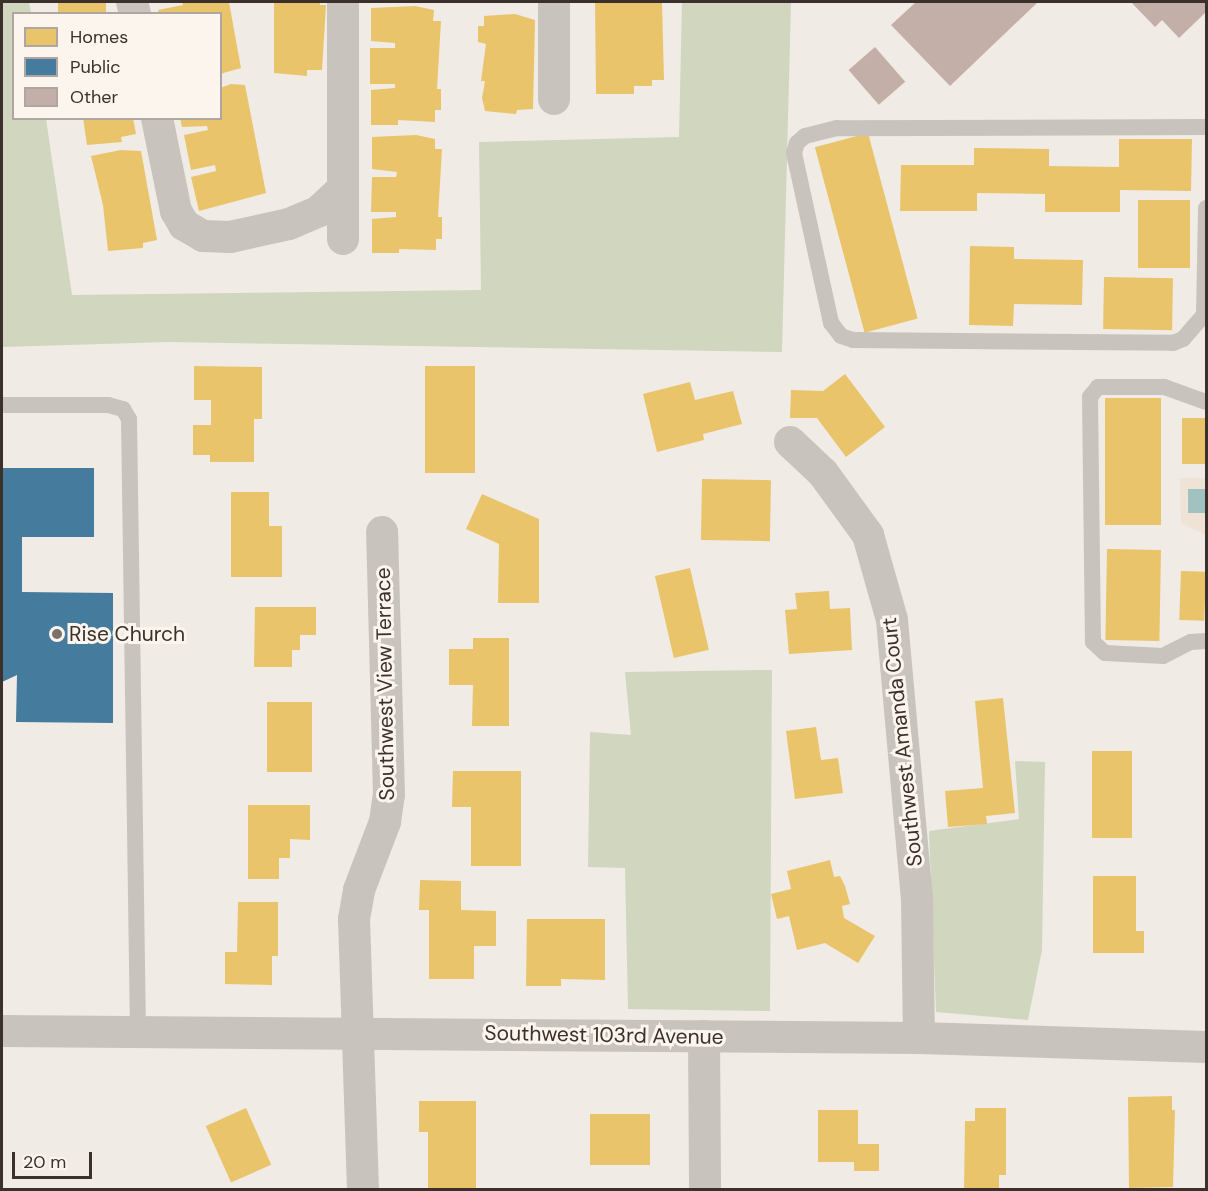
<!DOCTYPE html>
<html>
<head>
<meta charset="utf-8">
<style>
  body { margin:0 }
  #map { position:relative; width:1208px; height:1191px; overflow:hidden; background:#f0ebe5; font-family:"DM Sans",sans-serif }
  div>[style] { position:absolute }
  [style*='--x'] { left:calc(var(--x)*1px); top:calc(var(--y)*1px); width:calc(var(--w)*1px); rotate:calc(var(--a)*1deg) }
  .green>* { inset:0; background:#d1d6bf }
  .plaza>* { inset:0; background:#eee3d5 }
  .water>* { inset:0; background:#a1c2c1; transform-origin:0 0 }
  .homes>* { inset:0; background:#e9c46a; transform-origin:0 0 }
  .public>* { inset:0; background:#457b9d }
  .building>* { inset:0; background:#c3afa7; transform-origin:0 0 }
  .lane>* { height:16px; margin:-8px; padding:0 8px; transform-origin:8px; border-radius:8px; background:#c9c3be }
  .street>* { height:32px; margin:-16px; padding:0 16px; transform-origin:16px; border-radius:16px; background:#c9c3be }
  .dots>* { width:16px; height:16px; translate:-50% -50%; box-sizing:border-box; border:3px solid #fbf5ee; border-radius:50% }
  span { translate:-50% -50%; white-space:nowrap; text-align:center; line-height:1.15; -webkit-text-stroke:6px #fbf5ee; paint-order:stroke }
  .poi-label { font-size:21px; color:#3b302b }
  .left { translate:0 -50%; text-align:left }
  .street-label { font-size:21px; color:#3b302b }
  .frame { position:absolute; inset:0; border:3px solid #3b302b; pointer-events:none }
  .legend { position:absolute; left:12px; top:12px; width:210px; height:108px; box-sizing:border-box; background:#fbf5ee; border:2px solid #aea6a0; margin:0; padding:8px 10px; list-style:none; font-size:18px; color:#3b302b }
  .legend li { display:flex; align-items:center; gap:12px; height:30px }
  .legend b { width:30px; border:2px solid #aea6a0 }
  .scale { position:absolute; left:12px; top:1152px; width:80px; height:27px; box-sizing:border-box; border:3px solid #3b302b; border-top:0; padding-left:8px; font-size:18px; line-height:21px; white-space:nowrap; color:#3b302b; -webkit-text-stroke:4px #fbf5ee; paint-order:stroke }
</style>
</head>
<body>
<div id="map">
  <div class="green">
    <div style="clip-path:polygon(2px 2px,29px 2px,31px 13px,14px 14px,14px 118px,46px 119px,72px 295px,481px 290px,479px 142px,679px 137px,682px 2px,791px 2px,782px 352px,168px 342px,2px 347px)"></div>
    <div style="clip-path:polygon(772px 670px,770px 1011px,628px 1009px,625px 868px,588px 867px,590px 732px,631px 735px,625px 672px)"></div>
    <div style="clip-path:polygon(1015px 761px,1045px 762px,1042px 950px,1028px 1020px,936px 1012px,929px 831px,1019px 819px)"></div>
  </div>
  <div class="plaza">
    <div style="clip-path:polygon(1180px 478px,1206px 478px,1206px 489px,1188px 489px,1187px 512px,1206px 513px,1206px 535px,1181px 523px)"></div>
  </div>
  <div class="water">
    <div style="left:1188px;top:489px;width:18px;height:24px"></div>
  </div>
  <div class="homes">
    <div style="left:58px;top:2px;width:48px;height:12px"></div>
    <div style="clip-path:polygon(182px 2px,229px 2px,241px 68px,220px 74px,220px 14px,159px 14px,158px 10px,183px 5px)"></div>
    <div style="clip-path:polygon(274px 2px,320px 2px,320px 5px,326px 5px,322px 70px,307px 70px,307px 76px,274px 73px)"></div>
    <div style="clip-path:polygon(595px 2px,662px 2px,664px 80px,652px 80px,652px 86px,634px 86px,634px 94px,596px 94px)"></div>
    <div style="clip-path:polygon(415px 6px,434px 10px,433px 21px,441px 21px,437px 89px,441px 89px,441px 110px,435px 110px,435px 122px,398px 120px,398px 125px,371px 125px,371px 90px,395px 88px,395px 84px,370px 84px,370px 48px,395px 48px,395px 43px,371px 41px,371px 8px)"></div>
    <div style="clip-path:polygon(515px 14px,535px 20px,533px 109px,517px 110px,516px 114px,485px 111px,482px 98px,485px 81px,481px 81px,486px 44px,478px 42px,478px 26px,484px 26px,484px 16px)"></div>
    <div style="clip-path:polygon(231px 84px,245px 85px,266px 193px,199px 211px,191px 177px,216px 171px,215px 165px,191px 170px,184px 135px,208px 130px,207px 126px,182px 127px,180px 118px,220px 118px,220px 88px)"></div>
    <div style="clip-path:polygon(83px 118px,133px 118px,136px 134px,121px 137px,122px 142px,87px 145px)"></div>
    <div style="left:868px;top:133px;width:192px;height:55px;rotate:75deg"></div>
    <div style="clip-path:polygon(416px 135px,435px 139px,435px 149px,442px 149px,438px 217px,442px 217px,442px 239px,436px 239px,436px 250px,399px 249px,399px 253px,372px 253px,372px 219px,396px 217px,396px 212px,371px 212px,372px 177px,396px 177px,397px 172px,372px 169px,372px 137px)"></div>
    <div style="clip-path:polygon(1119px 139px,1192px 139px,1191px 191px,1120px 190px,1120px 212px,1045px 212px,1045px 194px,977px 193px,977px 211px,900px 211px,901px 165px,974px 165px,974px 148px,1049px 149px,1049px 166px,1119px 167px)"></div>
    <div style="clip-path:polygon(121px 150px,141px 151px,157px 240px,143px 243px,143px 248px,108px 251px,103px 205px,91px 156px)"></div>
    <div style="left:1138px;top:200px;width:52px;height:68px"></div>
    <div style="clip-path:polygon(970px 246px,1014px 247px,1014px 259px,1083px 260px,1082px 305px,1014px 304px,1013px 326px,969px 325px)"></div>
    <div style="left:1104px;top:277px;width:69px;height:52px;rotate:1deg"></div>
    <div style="clip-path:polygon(194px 366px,262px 367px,262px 419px,254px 419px,254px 462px,210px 462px,210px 455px,193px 455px,193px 425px,211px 425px,211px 400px,194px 400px)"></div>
    <div style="left:425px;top:366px;width:50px;height:107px"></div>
    <div style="clip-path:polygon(845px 374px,885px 427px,846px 457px,817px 418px,790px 418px,791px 390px,823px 391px)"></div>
    <div style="clip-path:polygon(690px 382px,695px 400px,733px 391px,742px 424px,703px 434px,704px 440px,657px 452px,643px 394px)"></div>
    <div style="left:1105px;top:398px;width:56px;height:127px"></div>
    <div style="left:1182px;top:418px;width:24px;height:46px"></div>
    <div style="left:702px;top:479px;width:69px;height:61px;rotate:1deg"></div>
    <div style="clip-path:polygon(231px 492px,269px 492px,269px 526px,282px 526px,282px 577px,231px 577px)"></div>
    <div style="clip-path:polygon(482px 494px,539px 519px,539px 603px,498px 603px,499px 544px,466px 529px)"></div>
    <div style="left:1107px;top:549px;width:54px;height:91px;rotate:1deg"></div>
    <div style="left:690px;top:568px;width:84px;height:36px;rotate:77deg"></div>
    <div style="left:1181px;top:571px;width:25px;height:49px;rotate:2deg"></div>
    <div style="clip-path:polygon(829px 591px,830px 609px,850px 608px,852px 650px,789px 654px,785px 610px,797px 609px,795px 593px)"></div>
    <div style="clip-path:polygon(255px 607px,316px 607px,316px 635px,300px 635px,300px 650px,292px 650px,292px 667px,254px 667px)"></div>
    <div style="clip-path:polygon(473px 638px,509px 638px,509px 726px,472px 726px,473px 685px,449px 685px,449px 649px,473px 649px)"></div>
    <div style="clip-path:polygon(1003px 698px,1015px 813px,986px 816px,987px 824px,948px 827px,945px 791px,983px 788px,975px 701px)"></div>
    <div style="left:267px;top:702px;width:45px;height:70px"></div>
    <div style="clip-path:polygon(816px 727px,821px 760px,838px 758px,843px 793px,795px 799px,786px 731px)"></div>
    <div style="left:1092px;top:751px;width:40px;height:87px"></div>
    <div style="clip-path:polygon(453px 771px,521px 771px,521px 866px,471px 866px,471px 807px,452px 807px)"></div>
    <div style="clip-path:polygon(248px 805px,310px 805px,310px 840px,290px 839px,290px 858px,279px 858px,279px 879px,248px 879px)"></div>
    <div style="clip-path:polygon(830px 860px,834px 877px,840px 876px,845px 886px,850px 904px,842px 906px,844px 918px,875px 936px,858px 963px,825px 943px,797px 950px,789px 916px,777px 919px,771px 894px,791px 889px,787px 871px)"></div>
    <div style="clip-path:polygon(1093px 876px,1136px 876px,1136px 931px,1144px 931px,1144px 953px,1093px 953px)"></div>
    <div style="clip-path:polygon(420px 880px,461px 881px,461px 910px,496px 911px,496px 946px,474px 946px,474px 979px,429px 979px,429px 910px,419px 910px)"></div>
    <div style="clip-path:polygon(238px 902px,278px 902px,278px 956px,272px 956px,272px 985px,225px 984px,225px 952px,237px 952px)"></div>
    <div style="clip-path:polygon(527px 919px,605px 919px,605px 980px,561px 979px,561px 986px,526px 986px)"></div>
    <div style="clip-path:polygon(1172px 1096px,1172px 1110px,1175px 1110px,1173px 1187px,1129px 1188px,1128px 1097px)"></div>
    <div style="clip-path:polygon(419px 1101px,476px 1101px,476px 1189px,428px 1189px,428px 1132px,419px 1132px)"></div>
    <div style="left:246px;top:1108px;width:62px;height:44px;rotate:66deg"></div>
    <div style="clip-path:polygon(975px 1108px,1006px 1108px,1006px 1175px,999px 1175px,999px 1190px,964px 1190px,965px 1121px,975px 1121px)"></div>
    <div style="clip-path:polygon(818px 1110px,858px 1110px,858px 1144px,879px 1144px,879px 1171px,854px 1171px,854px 1162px,818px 1162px)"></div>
    <div style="left:590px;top:1114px;width:60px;height:51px"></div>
  </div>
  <div class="public">
    <div style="clip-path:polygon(2px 468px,94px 468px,94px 537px,22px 537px,22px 592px,113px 593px,113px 723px,16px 722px,17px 675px,2px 682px)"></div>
  </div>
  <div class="building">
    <div style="clip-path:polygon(916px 2px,1038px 2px,950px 86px,891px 25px)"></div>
    <div style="clip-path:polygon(1131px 2px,1206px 2px,1206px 12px,1179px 38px,1162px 20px,1155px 27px)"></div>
    <div style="left:875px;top:47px;width:46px;height:35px;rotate:49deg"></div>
  </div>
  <div class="lane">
    <div style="--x:1206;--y:127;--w:369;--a:179.8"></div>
    <div style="--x:837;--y:128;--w:33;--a:166"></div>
    <div style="--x:805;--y:136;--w:11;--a:139"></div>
    <div style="--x:797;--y:143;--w:10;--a:107"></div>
    <div style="--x:794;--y:153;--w:174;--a:77.7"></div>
    <div style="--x:831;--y:323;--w:16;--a:52"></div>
    <div style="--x:841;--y:336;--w:13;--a:18"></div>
    <div style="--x:853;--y:340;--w:320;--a:0.5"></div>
    <div style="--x:1173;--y:343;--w:11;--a:-22"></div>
    <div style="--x:1183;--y:339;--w:32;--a:-49"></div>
    <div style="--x:1204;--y:315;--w:107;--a:-88.9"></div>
    <div style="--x:1206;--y:402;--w:45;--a:-160.3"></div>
    <div style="--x:1164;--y:387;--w:66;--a:180"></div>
    <div style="--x:1098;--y:387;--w:13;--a:129"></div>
    <div style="--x:1090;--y:397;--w:245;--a:89.3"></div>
    <div style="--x:1093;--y:642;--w:16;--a:43"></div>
    <div style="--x:1105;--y:653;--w:58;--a:3"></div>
    <div style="--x:1163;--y:656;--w:31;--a:-27"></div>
    <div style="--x:1191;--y:642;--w:15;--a:-4"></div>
    <div style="--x:2;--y:405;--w:106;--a:0"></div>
    <div style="--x:108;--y:405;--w:16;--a:15"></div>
    <div style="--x:123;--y:409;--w:12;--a:59"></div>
    <div style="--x:129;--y:419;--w:613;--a:89.16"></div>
  </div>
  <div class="street">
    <div style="--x:132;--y:2;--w:12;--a:76"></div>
    <div style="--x:343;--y:2;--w:237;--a:90"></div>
    <div style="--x:554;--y:2;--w:97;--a:90"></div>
    <div style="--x:157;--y:118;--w:95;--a:78.5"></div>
    <div style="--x:176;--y:211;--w:16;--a:60"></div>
    <div style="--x:184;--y:225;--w:22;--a:30"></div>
    <div style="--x:203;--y:236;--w:27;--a:2"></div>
    <div style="--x:230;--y:237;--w:60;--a:-12.4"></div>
    <div style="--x:289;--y:224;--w:33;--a:-23"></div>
    <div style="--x:319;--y:211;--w:33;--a:-43"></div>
    <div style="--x:790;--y:442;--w:45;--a:43.2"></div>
    <div style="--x:823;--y:473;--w:77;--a:54"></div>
    <div style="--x:868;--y:535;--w:88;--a:74.2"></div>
    <div style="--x:892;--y:620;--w:280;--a:84.9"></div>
    <div style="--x:917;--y:899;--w:139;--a:89.2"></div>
    <div style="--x:2;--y:1031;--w:917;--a:0.44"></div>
    <div style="--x:919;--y:1038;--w:287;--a:1.8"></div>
    <div style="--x:704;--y:1036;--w:154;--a:89.6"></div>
    <div style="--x:363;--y:1190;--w:271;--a:-91.9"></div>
    <div style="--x:354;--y:919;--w:29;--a:-80"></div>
    <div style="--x:359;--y:890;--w:73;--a:-69.1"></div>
    <div style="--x:385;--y:822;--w:27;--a:-82"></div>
    <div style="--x:389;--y:795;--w:263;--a:-91.5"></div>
  </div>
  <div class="dots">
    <div style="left:57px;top:634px;background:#7a716c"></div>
  </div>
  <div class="poi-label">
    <span class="left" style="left:69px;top:634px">Rise Church</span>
  </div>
  <div class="street-label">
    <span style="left:385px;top:684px;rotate:-91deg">Southwest View Terrace</span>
    <span style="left:902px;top:742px;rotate:-96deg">Southwest Amanda Court</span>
    <span style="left:604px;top:1035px;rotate:1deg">Southwest 103rd Avenue</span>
  </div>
  <div class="frame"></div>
  <ul class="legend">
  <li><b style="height:16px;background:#e9c46a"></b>Homes</li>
  <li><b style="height:16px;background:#457b9d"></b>Public</li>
  <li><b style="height:16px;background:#c3afa7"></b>Other</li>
  </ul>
  <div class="scale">20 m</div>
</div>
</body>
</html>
